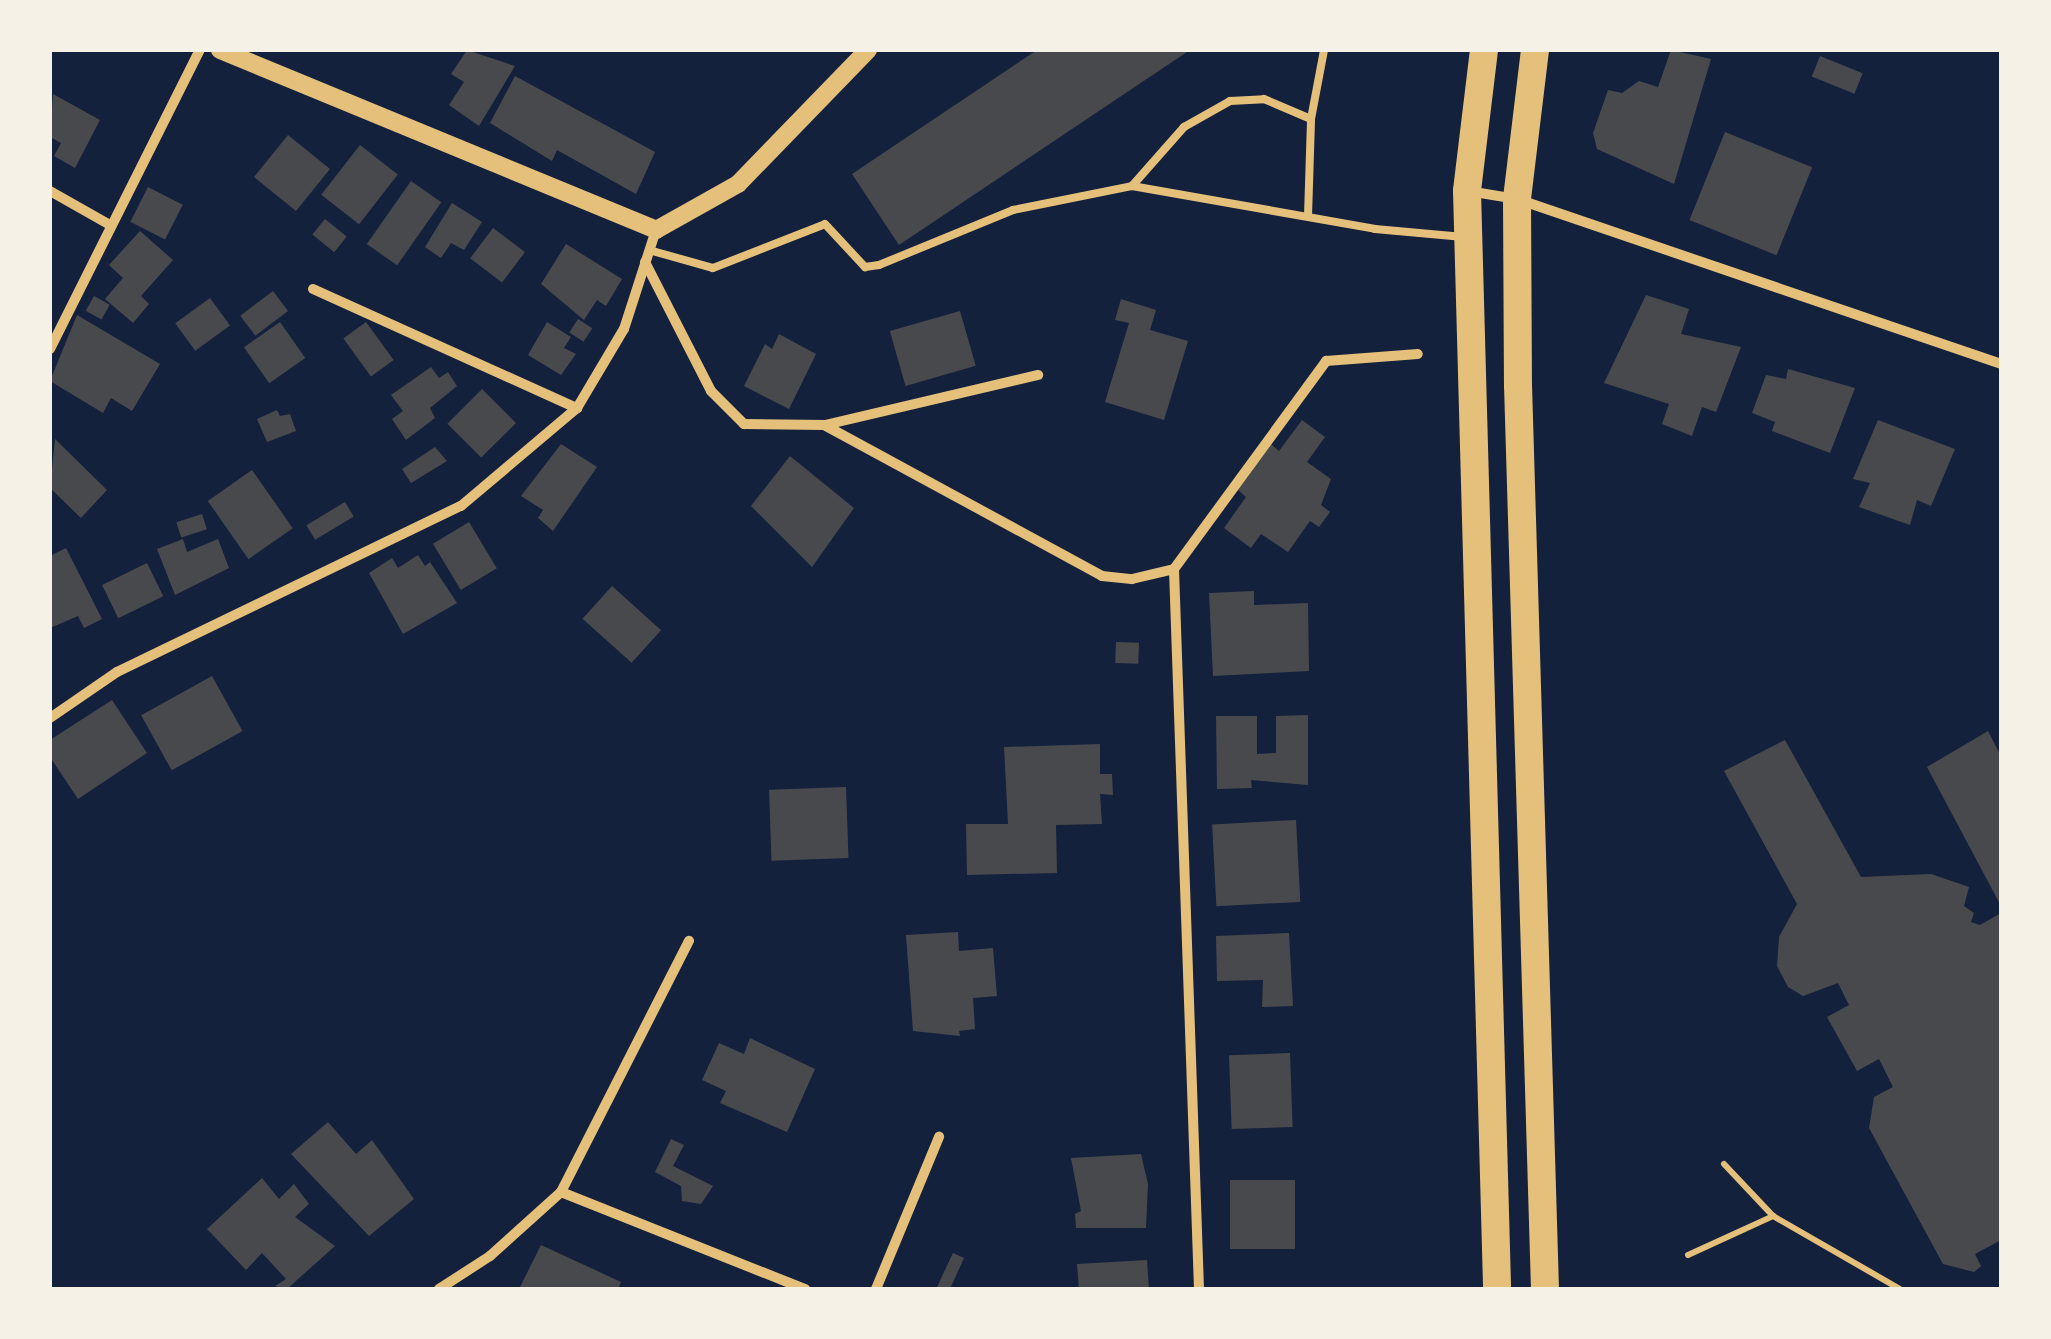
<!DOCTYPE html>
<html>
<head>
<meta charset="utf-8">
<style>
  body { margin:0 }
  #map { position:relative; width:2051px; height:1339px; overflow:hidden; background:#14213d; font-family:"Archivo Narrow",sans-serif }
  div>[style] { position:absolute }
  [style*='--x'] { left:calc(var(--x)*1px); top:calc(var(--y)*1px); width:calc(var(--w)*1px); rotate:calc(var(--a)*1deg) }
  .building>* { inset:0; background:#48494c; transform-origin:0 0 }
  .path>* { height:6px; margin:-3px; padding:0 3px; transform-origin:3px; border-radius:3px; background:#e5c07b }
  .service>* { height:8px; margin:-4px; padding:0 4px; transform-origin:4px; border-radius:4px; background:#e5c07b }
  .minor>* { height:10px; margin:-5px; padding:0 5px; transform-origin:5px; border-radius:5px; background:#e5c07b }
  .tertiary>* { height:18px; margin:-9px; padding:0 9px; transform-origin:9px; border-radius:9px; background:#e5c07b }
  .trunk>* { height:28px; margin:-14px; padding:0 14px; transform-origin:14px; border-radius:14px; background:#e5c07b }
  span { translate:-50% -50%; white-space:nowrap; text-align:center; line-height:1.15; -webkit-text-stroke:8px #f6f1e7; paint-order:stroke }
  .frame { position:absolute; inset:0; border:52px solid #f6f1e7; pointer-events:none }
</style>
</head>
<body>
<div id="map">
  <div class="building">
    <div style="clip-path:polygon(467px 50px,515px 66px,479px 126px,449px 105px,464px 82px,451px 74px)"></div>
    <div style="clip-path:polygon(1037px 50px,1190px 50px,899px 245px,852px 174px)"></div>
    <div style="clip-path:polygon(1671px 50px,1711px 59px,1674px 184px,1597px 149px,1593px 133px,1608px 90px,1622px 93px,1639px 81px,1658px 87px)"></div>
    <div style="left:1820px;top:56px;width:46px;height:22px;rotate:22deg"></div>
    <div style="clip-path:polygon(515px 76px,655px 152px,636px 194px,557px 150px,552px 161px,490px 123px)"></div>
    <div style="clip-path:polygon(53px 94px,100px 120px,75px 168px,54px 156px,61px 143px,50px 137px)"></div>
    <div style="left:1725px;top:132px;width:94px;height:95px;rotate:22deg"></div>
    <div style="left:288px;top:135px;width:54px;height:54px;rotate:39deg"></div>
    <div style="left:360px;top:145px;width:48px;height:63px;rotate:38deg"></div>
    <div style="left:411px;top:181px;width:37px;height:77px;rotate:35deg"></div>
    <div style="left:148px;top:187px;width:39px;height:39px;rotate:27deg"></div>
    <div style="clip-path:polygon(452px 203px,482px 222px,464px 250px,451px 243px,441px 258px,425px 247px)"></div>
    <div style="left:325px;top:219px;width:28px;height:20px;rotate:39deg"></div>
    <div style="left:493px;top:228px;width:40px;height:38px;rotate:37deg"></div>
    <div style="clip-path:polygon(140px 231px,173px 260px,141px 296px,149px 304px,133px 323px,105px 299px,123px 278px,109px 265px)"></div>
    <div style="clip-path:polygon(566px 244px,622px 279px,606px 306px,597px 300px,584px 320px,541px 284px)"></div>
    <div style="left:273px;top:291px;width:25px;height:41px;rotate:53deg"></div>
    <div style="clip-path:polygon(1646px 295px,1689px 309px,1681px 334px,1741px 347px,1716px 412px,1702px 407px,1692px 436px,1662px 424px,1669px 404px,1604px 383px)"></div>
    <div style="left:94px;top:296px;width:18px;height:17px;rotate:29deg"></div>
    <div style="left:210px;top:298px;width:34px;height:43px;rotate:54deg"></div>
    <div style="clip-path:polygon(1121px 299px,1156px 310px,1150px 330px,1188px 341px,1164px 420px,1105px 402px,1129px 323px,1115px 320px)"></div>
    <div style="left:960px;top:311px;width:57px;height:73px;rotate:74deg"></div>
    <div style="clip-path:polygon(77px 315px,160px 364px,132px 411px,111px 398px,103px 413px,50px 381px)"></div>
    <div style="left:578px;top:319px;width:17px;height:16px;rotate:33deg"></div>
    <div style="left:280px;top:322px;width:44px;height:44px;rotate:55deg"></div>
    <div style="left:366px;top:322px;width:47px;height:28px;rotate:54deg"></div>
    <div style="clip-path:polygon(547px 322px,571px 337px,564px 348px,576px 354px,561px 375px,528px 355px)"></div>
    <div style="clip-path:polygon(779px 334px,816px 354px,789px 409px,744px 386px,765px 344px,772px 349px)"></div>
    <div style="clip-path:polygon(431px 367px,439px 378px,448px 372px,457px 386px,430px 408px,435px 418px,406px 440px,392px 419px,403px 411px,391px 395px)"></div>
    <div style="clip-path:polygon(1788px 369px,1855px 388px,1830px 453px,1772px 431px,1775px 422px,1752px 413px,1766px 375px,1786px 379px)"></div>
    <div style="left:482px;top:389px;width:48px;height:49px;rotate:45deg"></div>
    <div style="clip-path:polygon(277px 410px,280px 416px,290px 414px,296px 431px,267px 442px,257px 419px)"></div>
    <div style="clip-path:polygon(1302px 420px,1325px 437px,1307px 462px,1331px 479px,1321px 505px,1330px 512px,1319px 527px,1310px 521px,1288px 552px,1261px 534px,1251px 548px,1224px 528px,1246px 497px,1238px 490px,1271px 444px,1279px 451px)"></div>
    <div style="clip-path:polygon(1878px 420px,1955px 449px,1931px 506px,1917px 500px,1910px 525px,1859px 507px,1870px 483px,1853px 479px)"></div>
    <div style="clip-path:polygon(55px 439px,107px 490px,81px 518px,50px 488px)"></div>
    <div style="clip-path:polygon(561px 444px,597px 467px,553px 531px,538px 518px,543px 510px,521px 496px)"></div>
    <div style="clip-path:polygon(435px 447px,447px 461px,411px 483px,402px 469px)"></div>
    <div style="clip-path:polygon(790px 456px,854px 508px,812px 567px,751px 506px)"></div>
    <div style="left:252px;top:470px;width:71px;height:54px;rotate:55deg"></div>
    <div style="left:345px;top:502px;width:17px;height:45px;rotate:59deg"></div>
    <div style="left:202px;top:514px;width:16px;height:27px;rotate:72deg"></div>
    <div style="left:469px;top:522px;width:54px;height:42px;rotate:59deg"></div>
    <div style="clip-path:polygon(183px 539px,187px 552px,218px 539px,229px 568px,175px 595px,157px 549px)"></div>
    <div style="clip-path:polygon(66px 548px,102px 619px,84px 628px,78px 616px,50px 628px,50px 556px)"></div>
    <div style="clip-path:polygon(418px 555px,425px 566px,430px 562px,457px 603px,403px 634px,369px 573px,392px 558px,398px 568px)"></div>
    <div style="left:147px;top:563px;width:37px;height:50px;rotate:64deg"></div>
    <div style="left:612px;top:586px;width:66px;height:44px;rotate:42deg"></div>
    <div style="clip-path:polygon(1254px 591px,1254px 605px,1308px 603px,1309px 671px,1213px 676px,1209px 593px)"></div>
    <div style="left:1116px;top:642px;width:23px;height:21px;rotate:2deg"></div>
    <div style="left:212px;top:676px;width:63px;height:81px;rotate:61deg"></div>
    <div style="clip-path:polygon(112px 700px,147px 753px,78px 799px,50px 757px,50px 740px)"></div>
    <div style="clip-path:polygon(1308px 715px,1308px 785px,1251px 780px,1252px 788px,1217px 789px,1216px 716px,1257px 716px,1257px 754px,1276px 753px,1276px 716px)"></div>
    <div style="clip-path:polygon(1988px 731px,2001px 756px,2001px 906px,1927px 767px)"></div>
    <div style="clip-path:polygon(1785px 740px,1861px 877px,1931px 874px,1969px 887px,1964px 906px,1974px 913px,1971px 922px,1980px 925px,2001px 913px,2001px 1240px,1975px 1254px,1981px 1266px,1974px 1272px,1943px 1264px,1869px 1128px,1874px 1097px,1893px 1087px,1879px 1059px,1857px 1071px,1827px 1017px,1849px 1005px,1838px 983px,1803px 996px,1788px 987px,1777px 966px,1779px 937px,1797px 904px,1724px 771px)"></div>
    <div style="clip-path:polygon(1100px 744px,1100px 774px,1112px 774px,1113px 795px,1100px 794px,1102px 824px,1056px 825px,1057px 873px,967px 875px,966px 824px,1008px 824px,1004px 747px)"></div>
    <div style="left:846px;top:787px;width:71px;height:77px;rotate:88deg"></div>
    <div style="left:1296px;top:820px;width:82px;height:84px;rotate:87deg"></div>
    <div style="clip-path:polygon(958px 932px,959px 951px,993px 948px,997px 996px,973px 998px,975px 1029px,959px 1031px,960px 1036px,913px 1031px,906px 935px)"></div>
    <div style="clip-path:polygon(1289px 933px,1293px 1006px,1262px 1007px,1263px 980px,1217px 981px,1216px 936px)"></div>
    <div style="clip-path:polygon(750px 1038px,815px 1069px,787px 1132px,720px 1103px,726px 1091px,702px 1080px,719px 1043px,744px 1054px)"></div>
    <div style="left:1290px;top:1053px;width:74px;height:61px;rotate:88deg"></div>
    <div style="clip-path:polygon(328px 1122px,356px 1154px,372px 1140px,414px 1199px,369px 1236px,291px 1154px)"></div>
    <div style="clip-path:polygon(671px 1139px,684px 1145px,673px 1166px,713px 1186px,701px 1204px,682px 1201px,681px 1186px,655px 1172px)"></div>
    <div style="clip-path:polygon(1141px 1154px,1148px 1184px,1146px 1228px,1076px 1228px,1075px 1214px,1081px 1211px,1071px 1158px)"></div>
    <div style="clip-path:polygon(262px 1178px,279px 1199px,294px 1184px,309px 1204px,295px 1217px,335px 1246px,287px 1289px,275px 1286px,286px 1279px,262px 1253px,246px 1270px,207px 1229px)"></div>
    <div style="left:1230px;top:1180px;width:65px;height:69px"></div>
    <div style="clip-path:polygon(541px 1245px,621px 1282px,618px 1289px,519px 1289px)"></div>
    <div style="clip-path:polygon(953px 1253px,964px 1258px,950px 1289px,936px 1289px)"></div>
    <div style="clip-path:polygon(1147px 1260px,1149px 1289px,1079px 1289px,1077px 1264px)"></div>
  </div>
  <div class="path">
    <div style="--x:1724;--y:1164;--w:71;--a:46.7"></div>
    <div style="--x:1773;--y:1216;--w:146;--a:29.9"></div>
    <div style="--x:1688;--y:1255;--w:94;--a:-24.6"></div>
  </div>
  <div class="service">
    <div style="--x:1132;--y:186;--w:79;--a:-48.6"></div>
    <div style="--x:1184;--y:127;--w:53;--a:-29.5"></div>
    <div style="--x:1230;--y:101;--w:34;--a:-3"></div>
    <div style="--x:1264;--y:99;--w:51;--a:23.1"></div>
    <div style="--x:1308;--y:216;--w:97;--a:-88.2"></div>
    <div style="--x:1311;--y:119;--w:70;--a:-79.3"></div>
    <div style="--x:649;--y:250;--w:66;--a:15.7"></div>
    <div style="--x:713;--y:268;--w:120;--a:-21.4"></div>
    <div style="--x:825;--y:224;--w:59;--a:47.1"></div>
    <div style="--x:865;--y:267;--w:14;--a:-8"></div>
    <div style="--x:879;--y:265;--w:145;--a:-22.3"></div>
    <div style="--x:1013;--y:210;--w:121;--a:-11.4"></div>
    <div style="--x:1132;--y:186;--w:247;--a:10"></div>
    <div style="--x:1375;--y:229;--w:89;--a:5.1"></div>
  </div>
  <div class="minor">
    <div style="--x:50;--y:191;--w:69;--a:29.5"></div>
    <div style="--x:1468;--y:191;--w:50;--a:9.3"></div>
    <div style="--x:1517;--y:199;--w:511;--a:18.82"></div>
    <div style="--x:645;--y:262;--w:145;--a:62.9"></div>
    <div style="--x:711;--y:391;--w:47;--a:45"></div>
    <div style="--x:744;--y:424;--w:81;--a:0.7"></div>
    <div style="--x:825;--y:425;--w:219;--a:-13.2"></div>
    <div style="--x:313;--y:289;--w:290;--a:24.3"></div>
    <div style="--x:50;--y:349;--w:335;--a:-63.4"></div>
    <div style="--x:826;--y:426;--w:314;--a:28.5"></div>
    <div style="--x:1102;--y:576;--w:30;--a:6"></div>
    <div style="--x:1132;--y:579;--w:43;--a:-13.4"></div>
    <div style="--x:50;--y:718;--w:81;--a:-34.5"></div>
    <div style="--x:117;--y:672;--w:382;--a:-25.8"></div>
    <div style="--x:461;--y:506;--w:152;--a:-40.2"></div>
    <div style="--x:577;--y:408;--w:92;--a:-59.3"></div>
    <div style="--x:624;--y:329;--w:104;--a:-72.1"></div>
    <div style="--x:561;--y:1192;--w:263;--a:21.7"></div>
    <div style="--x:439;--y:1289;--w:61;--a:-32.9"></div>
    <div style="--x:490;--y:1256;--w:96;--a:-42"></div>
    <div style="--x:561;--y:1192;--w:282;--a:-63"></div>
    <div style="--x:876;--y:1289;--w:165;--a:-67.5"></div>
    <div style="--x:1199;--y:1289;--w:720;--a:-91.99"></div>
    <div style="--x:1174;--y:569;--w:258;--a:-53.8"></div>
    <div style="--x:1326;--y:361;--w:92;--a:-4.4"></div>
  </div>
  <div class="tertiary">
    <div style="--x:220;--y:50;--w:472;--a:22.4"></div>
    <div style="--x:656;--y:230;--w:94;--a:-29.3"></div>
    <div style="--x:738;--y:184;--w:187;--a:-45.9"></div>
  </div>
  <div class="trunk">
    <div style="--x:1484;--y:50;--w:142;--a:96.9"></div>
    <div style="--x:1467;--y:191;--w:1098;--a:88.43"></div>
    <div style="--x:1535;--y:50;--w:150;--a:96.9"></div>
    <div style="--x:1517;--y:199;--w:186;--a:89.7"></div>
    <div style="--x:1518;--y:385;--w:904;--a:88.29"></div>
  </div>
  <div class="frame"></div>
</div>
</body>
</html>
